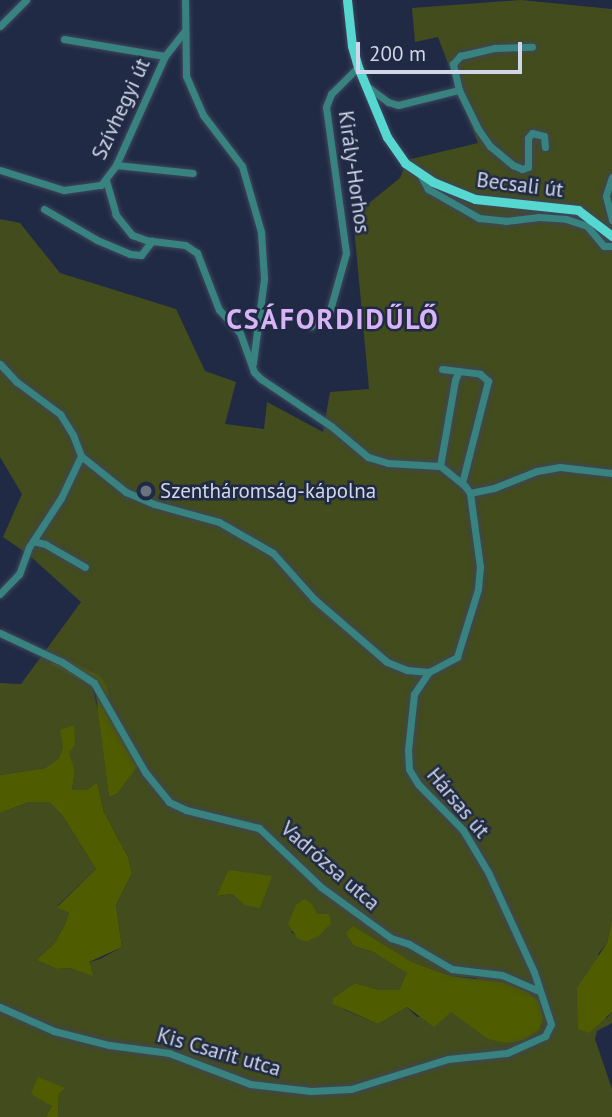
<!DOCTYPE html>
<html>
<head>
<meta charset="utf-8">
<style>
  body { margin:0 }
  #map { position:relative; width:612px; height:1117px; overflow:hidden; background:#212a44; font-family:"PT Sans",sans-serif }
  div>[style] { position:absolute }
  [style*='--x'] { left:calc(var(--x)*1px); top:calc(var(--y)*1px); width:calc(var(--w)*1px); rotate:calc(var(--a)*1deg) }
  .green>* { inset:0; background:#434c1d }
  .forest>* { inset:0; background:#4f5c00 }
  .roads { filter:drop-shadow(0 0 2px #3d465e) drop-shadow(0 0 2px #3d465e) }
  .minor>* { height:7px; margin:-3.5px; padding:0 3.5px; transform-origin:3.5px; border-radius:3.5px; background:#38837f }
  .major>* { height:9px; margin:-4.5px; padding:0 4.5px; transform-origin:4.5px; border-radius:4.5px; background:#56d7cf }
  .dots>* { width:19px; height:19px; translate:-50% -50%; box-sizing:border-box; border:4px solid #212a44; border-radius:50% }
  span { translate:-50% -50%; white-space:nowrap; text-align:center; line-height:1.15; -webkit-text-stroke:5px #212a44; paint-order:stroke }
  .street-label { font-size:21px; color:#d0d7e8 }
  .poi-label { font-size:21px; color:#d0d7e8 }
  .left { translate:0 -50%; text-align:left }
  .district-label { font-size:28px; color:#d8b3f6; font-weight:700; letter-spacing:2px }
  .scale { position:absolute; left:356px; top:42px; width:166px; height:32px; box-sizing:border-box; border:4px solid #d0d7e8; border-top:0; padding-left:9px; font-size:21px; line-height:24px; white-space:nowrap; color:#d0d7e8; -webkit-text-stroke:5px #212a44; paint-order:stroke }
</style>
</head>
<body>
<div id="map">
  <div class="green">
    <div style="clip-path:polygon(evenodd,521px 0,612px 9px,612px 918px,607px 943px,598px 954px,606px 1019px,612px 1012px,612px 1023px,597px 1031px,595px 1039px,612px 1089px,612px 1117px,58px 1117px,59px 1093px,38px 1077px,52px 1107px,46px 1117px,0 1117px,0 813px,29px 802px,49px 802px,62px 815px,96px 869px,57px 906px,69px 913px,65px 924px,54px 944px,36px 960px,57px 969px,71px 968px,100px 959px,122px 947px,116px 905px,132px 873px,128px 857px,104px 812px,97px 782px,87px 790px,72px 790px,75px 771px,63px 746px,59px 758px,45px 768px,0 775px,0 683px,21px 684px,81px 602px,29px 555px,3px 537px,22px 494px,0 457px,0 219px,20px 223px,60px 273px,176px 309px,205px 371px,236px 382px,225px 424px,264px 429px,267px 402px,323px 432px,330px 392px,369px 389px,353px 216px,400px 178px,407px 160px,478px 143px,438px 37px,415px 42px,412px 8px,521px 0,92px 686px,138px 764px,117px 794px,109px 797px,99px 714px,92px 686px,521px 0,228px 870px,256px 876px,252px 905px,244px 905px,232px 894px,218px 896px,228px 870px,521px 0,317px 914px,306px 942px,291px 932px,317px 914px,521px 0,353px 927px,412px 962px,451px 976px,476px 978px,488px 1039px,451px 1011px,417px 1017px,407px 1007px,378px 1024px,345px 1010px,333px 998px,355px 983px,379px 990px,399px 990px,408px 973px,373px 952px,354px 946px,353px 927px)"></div>
  </div>
  <div class="forest">
    <div style="clip-path:polygon(55px 654px,100px 676px,107px 687px,111px 713px,139px 764px,117px 794px,109px 797px,96px 695px,92px 686px,50px 664px)"></div>
    <div style="clip-path:polygon(74px 725px,75px 744px,69px 754px,75px 771px,72px 790px,87px 790px,97px 782px,104px 812px,128px 857px,132px 873px,116px 905px,122px 947px,89px 962px,93px 976px,71px 968px,57px 969px,36px 960px,54px 944px,65px 924px,69px 913px,57px 907px,96px 869px,62px 815px,49px 802px,29px 802px,0 813px,0 775px,45px 768px,59px 758px,63px 746px,60px 730px)"></div>
    <div style="clip-path:polygon(228px 870px,272px 876px,260px 908px,244px 905px,232px 894px,217px 896px)"></div>
    <div style="clip-path:polygon(304px 899px,312px 904px,317px 914px,329px 914px,331px 923px,320px 935px,306px 942px,297px 938px,288px 924px,296px 905px)"></div>
    <div style="clip-path:polygon(612px 918px,612px 1012px,589px 1033px,578px 1029px,577px 988px,607px 943px)"></div>
    <div style="clip-path:polygon(353px 926px,412px 962px,451px 976px,505px 983px,525px 991px,539px 1001px,543px 1018px,539px 1030px,523px 1040px,506px 1043px,488px 1039px,451px 1012px,434px 1027px,407px 1007px,378px 1024px,333px 1004px,333px 998px,355px 983px,379px 990px,399px 990px,407px 973px,373px 952px,354px 946px,346px 933px)"></div>
    <div style="clip-path:polygon(38px 1077px,65px 1088px,59px 1093px,58px 1117px,46px 1117px,52px 1106px,31px 1094px)"></div>
  </div>
  <div class="roads">
    <div class="minor">
      <div style="--x:185;--y:0;--w:76;--a:89.2"></div>
      <div style="--x:186;--y:76;--w:43;--a:66.4"></div>
      <div style="--x:203;--y:115;--w:64;--a:52.6"></div>
      <div style="--x:242;--y:166;--w:69;--a:73.9"></div>
      <div style="--x:261;--y:232;--w:47;--a:86.3"></div>
      <div style="--x:264;--y:279;--w:85;--a:97.5"></div>
      <div style="--x:0;--y:26;--w:37;--a:-45"></div>
      <div style="--x:64;--y:39;--w:102;--a:9.6"></div>
      <div style="--x:364;--y:84;--w:30;--a:37"></div>
      <div style="--x:388;--y:102;--w:10;--a:17"></div>
      <div style="--x:398;--y:105;--w:63;--a:-13.8"></div>
      <div style="--x:459;--y:90;--w:27;--a:-103"></div>
      <div style="--x:453;--y:64;--w:11;--a:-49"></div>
      <div style="--x:460;--y:56;--w:36;--a:-13"></div>
      <div style="--x:495;--y:48;--w:37;--a:-2"></div>
      <div style="--x:459;--y:90;--w:43;--a:64"></div>
      <div style="--x:478;--y:129;--w:21;--a:55"></div>
      <div style="--x:490;--y:146;--w:30;--a:40"></div>
      <div style="--x:513;--y:165;--w:10;--a:24"></div>
      <div style="--x:522;--y:169;--w:6;--a:-18"></div>
      <div style="--x:528;--y:167;--w:29;--a:-90"></div>
      <div style="--x:528;--y:138;--w:6;--a:-51"></div>
      <div style="--x:532;--y:133;--w:12;--a:14"></div>
      <div style="--x:544;--y:136;--w:11;--a:85"></div>
      <div style="--x:116;--y:165;--w:77;--a:5.9"></div>
      <div style="--x:0;--y:170;--w:67;--a:17.4"></div>
      <div style="--x:64;--y:190;--w:37;--a:-8"></div>
      <div style="--x:101;--y:185;--w:25;--a:-53"></div>
      <div style="--x:116;--y:165;--w:120;--a:-65.8"></div>
      <div style="--x:165;--y:56;--w:31;--a:-52"></div>
      <div style="--x:420;--y:174;--w:17;--a:62"></div>
      <div style="--x:428;--y:189;--w:59;--a:29.6"></div>
      <div style="--x:479;--y:218;--w:27;--a:6"></div>
      <div style="--x:506;--y:221;--w:33;--a:-7"></div>
      <div style="--x:539;--y:217;--w:27;--a:4"></div>
      <div style="--x:566;--y:219;--w:22;--a:18"></div>
      <div style="--x:587;--y:226;--w:26;--a:50"></div>
      <div style="--x:604;--y:246;--w:8;--a:0"></div>
      <div style="--x:612;--y:177;--w:20;--a:108"></div>
      <div style="--x:606;--y:196;--w:25;--a:76"></div>
      <div style="--x:44;--y:209;--w:61;--a:30.3"></div>
      <div style="--x:97;--y:240;--w:36;--a:23"></div>
      <div style="--x:130;--y:254;--w:11;--a:5"></div>
      <div style="--x:141;--y:255;--w:18;--a:-52"></div>
      <div style="--x:311;--y:326;--w:25;--a:-40"></div>
      <div style="--x:330;--y:310;--w:59;--a:-74.3"></div>
      <div style="--x:346;--y:253;--w:147;--a:-97.8"></div>
      <div style="--x:326;--y:107;--w:14;--a:-69"></div>
      <div style="--x:331;--y:94;--w:38;--a:-45"></div>
      <div style="--x:0;--y:364;--w:25;--a:47"></div>
      <div style="--x:17;--y:382;--w:54;--a:36.7"></div>
      <div style="--x:60;--y:414;--w:25;--a:58"></div>
      <div style="--x:73;--y:435;--w:22;--a:69"></div>
      <div style="--x:81;--y:456;--w:47;--a:115.5"></div>
      <div style="--x:61;--y:498;--w:59;--a:123.1"></div>
      <div style="--x:29;--y:547;--w:29;--a:110"></div>
      <div style="--x:19;--y:574;--w:28;--a:134"></div>
      <div style="--x:442;--y:369;--w:38;--a:7"></div>
      <div style="--x:480;--y:374;--w:11;--a:41"></div>
      <div style="--x:488;--y:381;--w:105;--a:104.3"></div>
      <div style="--x:81;--y:456;--w:58;--a:38.7"></div>
      <div style="--x:126;--y:492;--w:30;--a:23"></div>
      <div style="--x:154;--y:504;--w:67;--a:15.5"></div>
      <div style="--x:219;--y:522;--w:62;--a:29.9"></div>
      <div style="--x:273;--y:553;--w:62;--a:48.3"></div>
      <div style="--x:314;--y:599;--w:96;--a:40.8"></div>
      <div style="--x:387;--y:662;--w:22;--a:22"></div>
      <div style="--x:407;--y:670;--w:22;--a:5"></div>
      <div style="--x:429;--y:672;--w:32;--a:-28"></div>
      <div style="--x:457;--y:657;--w:71;--a:-72.8"></div>
      <div style="--x:478;--y:589;--w:22;--a:-85"></div>
      <div style="--x:480;--y:567;--w:75;--a:-97.7"></div>
      <div style="--x:470;--y:493;--w:9;--a:-126"></div>
      <div style="--x:465;--y:486;--w:32;--a:-141"></div>
      <div style="--x:440;--y:466;--w:52;--a:-176.7"></div>
      <div style="--x:388;--y:463;--w:21;--a:-163"></div>
      <div style="--x:368;--y:457;--w:48;--a:-140"></div>
      <div style="--x:331;--y:426;--w:84;--a:-146.1"></div>
      <div style="--x:261;--y:379;--w:10;--a:-135"></div>
      <div style="--x:254;--y:372;--w:41;--a:-109.7"></div>
      <div style="--x:240;--y:333;--w:31;--a:-132"></div>
      <div style="--x:219;--y:310;--w:61;--a:-111.1"></div>
      <div style="--x:197;--y:253;--w:14;--a:-146"></div>
      <div style="--x:185;--y:245;--w:39;--a:-173"></div>
      <div style="--x:146;--y:240;--w:15;--a:-160"></div>
      <div style="--x:132;--y:235;--w:26;--a:-129"></div>
      <div style="--x:116;--y:215;--w:36;--a:-106"></div>
      <div style="--x:440;--y:466;--w:87;--a:-80.1"></div>
      <div style="--x:455;--y:380;--w:10;--a:-66"></div>
      <div style="--x:470;--y:493;--w:25;--a:-12"></div>
      <div style="--x:494;--y:488;--w:46;--a:-21.6"></div>
      <div style="--x:537;--y:471;--w:23;--a:-10"></div>
      <div style="--x:560;--y:467;--w:52;--a:6.6"></div>
      <div style="--x:33;--y:541;--w:12;--a:14"></div>
      <div style="--x:45;--y:544;--w:46;--a:29.9"></div>
      <div style="--x:0;--y:633;--w:68;--a:25.1"></div>
      <div style="--x:62;--y:662;--w:38;--a:33"></div>
      <div style="--x:94;--y:683;--w:103;--a:60.2"></div>
      <div style="--x:145;--y:772;--w:38;--a:51"></div>
      <div style="--x:169;--y:802;--w:19;--a:25"></div>
      <div style="--x:186;--y:810;--w:75;--a:13.9"></div>
      <div style="--x:259;--y:828;--w:86;--a:43.6"></div>
      <div style="--x:321;--y:887;--w:87;--a:36.1"></div>
      <div style="--x:391;--y:938;--w:19;--a:18"></div>
      <div style="--x:409;--y:944;--w:50;--a:30.2"></div>
      <div style="--x:452;--y:969;--w:50;--a:6.8"></div>
      <div style="--x:502;--y:975;--w:40;--a:23.4"></div>
      <div style="--x:0;--y:1007;--w:59;--a:24"></div>
      <div style="--x:54;--y:1031;--w:57;--a:14.3"></div>
      <div style="--x:109;--y:1045;--w:61;--a:7.6"></div>
      <div style="--x:169;--y:1053;--w:87;--a:20.9"></div>
      <div style="--x:250;--y:1084;--w:61;--a:6.5"></div>
      <div style="--x:311;--y:1091;--w:40;--a:-2.9"></div>
      <div style="--x:351;--y:1089;--w:102;--a:-17.2"></div>
      <div style="--x:448;--y:1059;--w:59;--a:-5.8"></div>
      <div style="--x:507;--y:1053;--w:42;--a:-24.1"></div>
      <div style="--x:545;--y:1036;--w:13;--a:-63"></div>
      <div style="--x:551;--y:1024;--w:55;--a:-108.1"></div>
      <div style="--x:534;--y:972;--w:110;--a:-114.7"></div>
      <div style="--x:488;--y:872;--w:49;--a:-120.8"></div>
      <div style="--x:463;--y:830;--w:64;--a:-134.4"></div>
      <div style="--x:418;--y:784;--w:17;--a:-121"></div>
      <div style="--x:409;--y:769;--w:19;--a:-93"></div>
      <div style="--x:408;--y:750;--w:56;--a:-83.9"></div>
      <div style="--x:414;--y:694;--w:27;--a:-56"></div>
    </div>
    <div class="major">
      <div style="--x:347;--y:0;--w:46;--a:83.8"></div>
      <div style="--x:352;--y:46;--w:22;--a:74"></div>
      <div style="--x:358;--y:67;--w:76;--a:67.5"></div>
      <div style="--x:387;--y:137;--w:32;--a:55"></div>
      <div style="--x:405;--y:163;--w:34;--a:34"></div>
      <div style="--x:433;--y:182;--w:45;--a:22"></div>
      <div style="--x:475;--y:199;--w:104;--a:6.1"></div>
      <div style="--x:578;--y:210;--w:43;--a:37.4"></div>
    </div>
  </div>
  <div class="dots">
    <div style="left:146px;top:491px;background:#6b7280"></div>
  </div>
  <div class="street-label">
    <span style="left:121px;top:109px;rotate:-65deg">Szívhegyi út</span>
    <span style="left:354px;top:172px;rotate:82deg">Király-Horhos</span>
    <span style="left:520px;top:185px;rotate:7deg">Becsali út</span>
    <span style="left:458px;top:803px;rotate:50deg">Hársas út</span>
    <span style="left:330px;top:866px;rotate:41deg">Vadrózsa utca</span>
    <span style="left:219px;top:1052px;rotate:16deg">Kis Csarit utca</span>
  </div>
  <div class="poi-label">
    <span class="left" style="left:160px;top:491px">Szentháromság-kápolna</span>
  </div>
  <div class="district-label">
    <span style="left:333px;top:319px">CSÁFORDIDŰLŐ</span>
  </div>
  <div class="scale">200 m</div>
</div>
</body>
</html>
